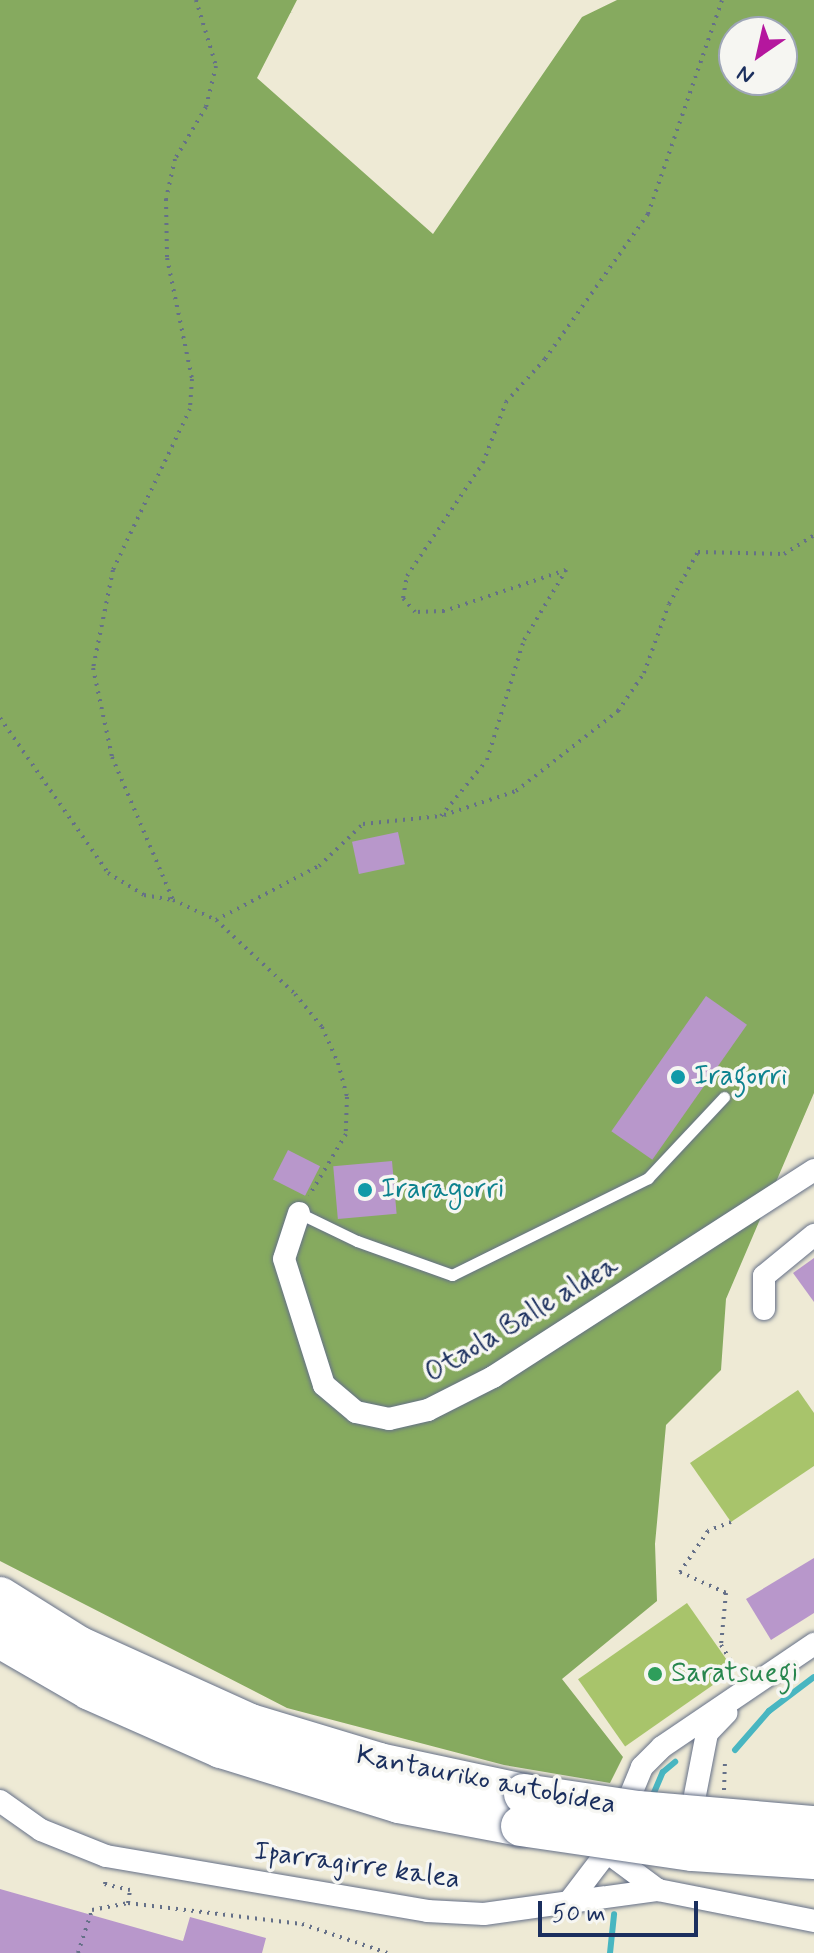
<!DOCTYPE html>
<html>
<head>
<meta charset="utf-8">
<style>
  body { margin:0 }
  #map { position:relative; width:814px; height:1953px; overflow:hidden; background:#eeead5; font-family:Mynerve,sans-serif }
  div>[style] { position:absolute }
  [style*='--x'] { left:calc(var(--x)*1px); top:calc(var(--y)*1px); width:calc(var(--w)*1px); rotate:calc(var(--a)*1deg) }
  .green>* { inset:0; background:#a8c46b; transform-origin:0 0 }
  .forest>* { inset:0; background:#86aa5f }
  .stream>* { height:6px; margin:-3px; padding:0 3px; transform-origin:3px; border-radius:3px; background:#48b6c1 }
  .building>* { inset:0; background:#b897cb; transform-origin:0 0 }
  .path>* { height:4px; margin-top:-2px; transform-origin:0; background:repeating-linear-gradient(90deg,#657088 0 2px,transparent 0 8px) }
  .roads { filter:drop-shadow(0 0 2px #657088) drop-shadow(0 0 2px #657088) }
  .lane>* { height:11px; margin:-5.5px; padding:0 5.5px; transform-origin:5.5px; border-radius:5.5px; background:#fff }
  .street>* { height:22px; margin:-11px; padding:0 11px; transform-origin:11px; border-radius:11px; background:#fff }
  .highway>* { height:40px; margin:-20px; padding:0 20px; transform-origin:20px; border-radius:20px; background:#fff }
  .bridges { filter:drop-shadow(0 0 2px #657088) drop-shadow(0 0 2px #657088) }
  .highway-bridge>* { height:40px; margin:-20px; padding:0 20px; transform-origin:20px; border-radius:20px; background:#fff }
  .dots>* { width:22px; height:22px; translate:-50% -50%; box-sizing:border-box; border:4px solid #f6f6f2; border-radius:50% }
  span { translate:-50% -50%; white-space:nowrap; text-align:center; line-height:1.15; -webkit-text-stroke:7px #f6f6f2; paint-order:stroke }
  .culture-label { font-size:28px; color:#0d838f }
  .left { translate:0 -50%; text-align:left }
  .street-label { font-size:28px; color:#1b2f5e }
  .leisure-label { font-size:28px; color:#27864d }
  .north { position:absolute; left:718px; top:16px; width:80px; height:80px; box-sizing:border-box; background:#f6f6f2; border:2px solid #9ea6b7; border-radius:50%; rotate:214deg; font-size:22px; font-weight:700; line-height:32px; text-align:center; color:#1b2f5e }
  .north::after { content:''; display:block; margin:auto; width:28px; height:36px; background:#b5179e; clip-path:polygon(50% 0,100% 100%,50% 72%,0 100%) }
  .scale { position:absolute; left:538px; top:1901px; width:160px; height:36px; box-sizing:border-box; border:4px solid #1b2f5e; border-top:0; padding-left:10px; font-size:24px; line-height:28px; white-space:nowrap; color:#1b2f5e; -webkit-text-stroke:6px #f6f6f2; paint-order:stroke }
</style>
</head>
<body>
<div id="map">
  <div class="green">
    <div style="clip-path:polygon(798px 1390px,814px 1413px,814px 1466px,731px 1522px,690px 1463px)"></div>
    <div style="left:687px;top:1603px;width:82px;height:133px;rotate:55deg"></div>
  </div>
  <div class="forest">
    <div style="clip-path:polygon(evenodd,0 0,297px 0,257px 78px,433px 234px,582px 17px,617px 0,814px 0,814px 1093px,726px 1299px,721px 1370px,666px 1425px,655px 1544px,657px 1601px,562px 1679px,623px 1757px,610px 1783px,504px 1765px,287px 1708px,0 1561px,0 0,734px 32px,782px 32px,782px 80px,734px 80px,734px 32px)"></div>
  </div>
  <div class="stream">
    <div style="--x:735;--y:1750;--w:52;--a:-48.9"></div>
    <div style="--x:769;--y:1711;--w:56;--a:-37.1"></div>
    <div style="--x:653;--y:1795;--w:25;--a:-67"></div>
    <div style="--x:663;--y:1772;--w:16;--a:-40"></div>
    <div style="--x:610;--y:1953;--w:39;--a:-84"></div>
  </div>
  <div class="building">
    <div style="left:398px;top:832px;width:33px;height:47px;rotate:78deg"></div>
    <div style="left:706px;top:996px;width:50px;height:165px;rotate:35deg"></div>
    <div style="left:288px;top:1150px;width:36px;height:33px;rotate:27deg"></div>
    <div style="left:392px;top:1161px;width:53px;height:59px;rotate:85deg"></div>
    <div style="clip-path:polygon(814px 1258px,814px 1302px,793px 1273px)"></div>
    <div style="clip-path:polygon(814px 1558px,814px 1613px,771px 1640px,746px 1599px)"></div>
    <div style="clip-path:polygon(0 1889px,183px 1941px,190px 1917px,266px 1938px,262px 1953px,0 1953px)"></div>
  </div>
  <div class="path">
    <div style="--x:196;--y:0;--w:69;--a:73.1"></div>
    <div style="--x:216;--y:66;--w:42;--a:103.7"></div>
    <div style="--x:206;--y:107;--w:61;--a:120.8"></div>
    <div style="--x:175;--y:159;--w:41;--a:102.7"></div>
    <div style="--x:166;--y:199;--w:59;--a:89"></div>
    <div style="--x:167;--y:258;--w:124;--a:78.3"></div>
    <div style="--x:192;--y:379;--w:30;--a:94"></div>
    <div style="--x:190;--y:409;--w:178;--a:115.6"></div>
    <div style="--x:113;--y:570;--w:100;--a:101.5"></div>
    <div style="--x:93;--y:668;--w:91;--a:77.9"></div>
    <div style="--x:112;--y:757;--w:155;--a:66.9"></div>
    <div style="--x:173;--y:900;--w:47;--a:24.9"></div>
    <div style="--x:216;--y:920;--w:108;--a:43.1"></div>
    <div style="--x:295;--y:994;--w:43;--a:50.7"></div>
    <div style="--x:322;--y:1027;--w:39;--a:66"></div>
    <div style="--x:338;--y:1063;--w:35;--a:75"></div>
    <div style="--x:347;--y:1097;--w:37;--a:92"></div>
    <div style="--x:346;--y:1134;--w:72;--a:120.8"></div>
    <div style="--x:0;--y:718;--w:189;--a:55.1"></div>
    <div style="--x:108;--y:873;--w:42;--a:31.4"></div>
    <div style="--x:144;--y:895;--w:29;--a:10"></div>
    <div style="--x:444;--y:815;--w:76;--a:-18.4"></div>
    <div style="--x:516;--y:791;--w:130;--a:-38.1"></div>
    <div style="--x:618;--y:711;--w:46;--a:-55.6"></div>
    <div style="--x:644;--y:673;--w:73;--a:-70.1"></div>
    <div style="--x:669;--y:604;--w:60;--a:-60.9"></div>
    <div style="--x:698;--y:552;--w:86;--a:1.3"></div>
    <div style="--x:784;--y:554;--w:36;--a:-32"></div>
    <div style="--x:216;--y:920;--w:116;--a:-27.7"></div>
    <div style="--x:319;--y:866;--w:61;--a:-43.7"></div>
    <div style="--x:363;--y:824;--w:78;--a:-5.9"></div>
    <div style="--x:441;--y:816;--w:72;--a:-50.6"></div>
    <div style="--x:487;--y:760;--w:126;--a:-72.9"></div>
    <div style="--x:524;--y:640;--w:82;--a:-59"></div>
    <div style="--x:566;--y:570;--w:129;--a:161.4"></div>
    <div style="--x:444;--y:611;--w:29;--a:178"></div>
    <div style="--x:415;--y:612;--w:18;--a:-131"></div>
    <div style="--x:403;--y:598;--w:22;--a:-80"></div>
    <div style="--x:407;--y:576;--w:136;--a:-56.1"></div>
    <div style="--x:483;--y:463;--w:65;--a:-69.3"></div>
    <div style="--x:506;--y:402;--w:58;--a:-47.8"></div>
    <div style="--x:545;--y:359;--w:178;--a:-54.6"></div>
    <div style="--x:648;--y:214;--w:226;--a:-70.9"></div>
    <div style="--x:731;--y:1522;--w:25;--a:159"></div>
    <div style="--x:708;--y:1531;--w:50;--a:124.3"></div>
    <div style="--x:680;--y:1572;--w:51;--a:24.5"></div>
    <div style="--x:726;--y:1593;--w:52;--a:95.5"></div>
    <div style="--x:721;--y:1645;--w:31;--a:58"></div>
    <div style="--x:724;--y:1790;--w:27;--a:-88"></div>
    <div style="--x:128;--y:1903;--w:175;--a:6.9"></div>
    <div style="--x:302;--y:1924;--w:90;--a:18.8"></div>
    <div style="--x:78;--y:1953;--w:45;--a:-72"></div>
    <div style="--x:92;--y:1910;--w:37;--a:-11"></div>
    <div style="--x:128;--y:1903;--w:13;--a:-81"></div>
    <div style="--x:130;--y:1890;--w:26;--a:-167"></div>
    <div style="--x:105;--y:1884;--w:6;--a:-81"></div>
  </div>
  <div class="roads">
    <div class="lane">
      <div style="--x:299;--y:1213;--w:64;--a:25.8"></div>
      <div style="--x:357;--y:1241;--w:101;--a:19.7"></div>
      <div style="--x:452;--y:1275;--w:219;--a:-26.3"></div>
      <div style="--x:648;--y:1178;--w:111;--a:-46.8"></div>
    </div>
    <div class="street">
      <div style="--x:299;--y:1213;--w:48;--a:108.1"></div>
      <div style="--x:284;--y:1259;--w:132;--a:72.4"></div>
      <div style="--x:324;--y:1385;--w:42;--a:40.2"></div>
      <div style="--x:356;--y:1412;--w:34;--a:12"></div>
      <div style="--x:389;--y:1419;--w:40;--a:-13"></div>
      <div style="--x:428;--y:1410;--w:73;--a:-26.9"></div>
      <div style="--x:493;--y:1377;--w:382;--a:-32.8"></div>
      <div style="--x:764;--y:1309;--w:33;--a:-90"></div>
      <div style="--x:764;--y:1276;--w:65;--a:-39.4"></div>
      <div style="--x:695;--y:1795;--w:63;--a:-79"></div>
      <div style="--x:707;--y:1733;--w:28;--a:-46"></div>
      <div style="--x:0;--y:1801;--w:50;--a:35.3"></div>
      <div style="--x:41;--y:1830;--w:70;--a:21.8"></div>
      <div style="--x:106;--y:1856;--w:326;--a:9.7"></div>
      <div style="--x:427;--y:1911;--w:57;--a:3"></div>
      <div style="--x:484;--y:1914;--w:176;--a:-7.9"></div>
      <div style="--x:658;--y:1890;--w:159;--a:11.2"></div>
      <div style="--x:607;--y:1852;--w:64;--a:36.7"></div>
      <div style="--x:569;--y:1902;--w:63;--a:-52.8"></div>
      <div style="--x:607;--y:1852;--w:92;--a:-67.6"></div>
      <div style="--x:642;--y:1767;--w:28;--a:-45"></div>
      <div style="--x:662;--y:1747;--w:184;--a:-34.1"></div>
    </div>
    <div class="highway">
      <div style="--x:0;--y:1597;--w:92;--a:32.1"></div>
      <div style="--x:78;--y:1646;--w:189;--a:24.4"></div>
      <div style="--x:250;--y:1724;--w:135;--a:16.8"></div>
      <div style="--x:379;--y:1763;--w:148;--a:12.1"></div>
      <div style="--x:0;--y:1638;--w:104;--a:30"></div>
      <div style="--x:90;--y:1690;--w:143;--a:23.9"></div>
      <div style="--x:221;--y:1748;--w:186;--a:17.2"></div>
      <div style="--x:399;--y:1803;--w:124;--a:10.7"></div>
    </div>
  </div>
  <div class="bridges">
    <div class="highway-bridge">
      <div style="--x:524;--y:1794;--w:115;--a:8.5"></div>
      <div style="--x:638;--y:1811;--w:177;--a:4.9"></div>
      <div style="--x:521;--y:1826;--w:174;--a:8.3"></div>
      <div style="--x:693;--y:1851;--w:121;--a:3.8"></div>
    </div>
  </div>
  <div class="dots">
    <div style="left:678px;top:1077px;background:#0f9aa8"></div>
    <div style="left:365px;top:1190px;background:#0f9aa8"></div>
    <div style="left:655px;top:1674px;background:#2e9e5b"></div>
  </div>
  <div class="culture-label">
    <span class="left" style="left:694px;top:1077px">Iragorri</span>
    <span class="left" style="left:381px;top:1190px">Iraragorri</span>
  </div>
  <div class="street-label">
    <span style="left:522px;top:1320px;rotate:-31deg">Otaola Balle aldea</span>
    <span style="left:486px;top:1781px;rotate:11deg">Kantauriko autobidea</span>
    <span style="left:357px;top:1866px;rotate:8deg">Iparragirre kalea</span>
  </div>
  <div class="leisure-label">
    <span class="left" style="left:671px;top:1674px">Saratsuegi</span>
  </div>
  <div class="north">N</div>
  <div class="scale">50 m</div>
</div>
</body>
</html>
